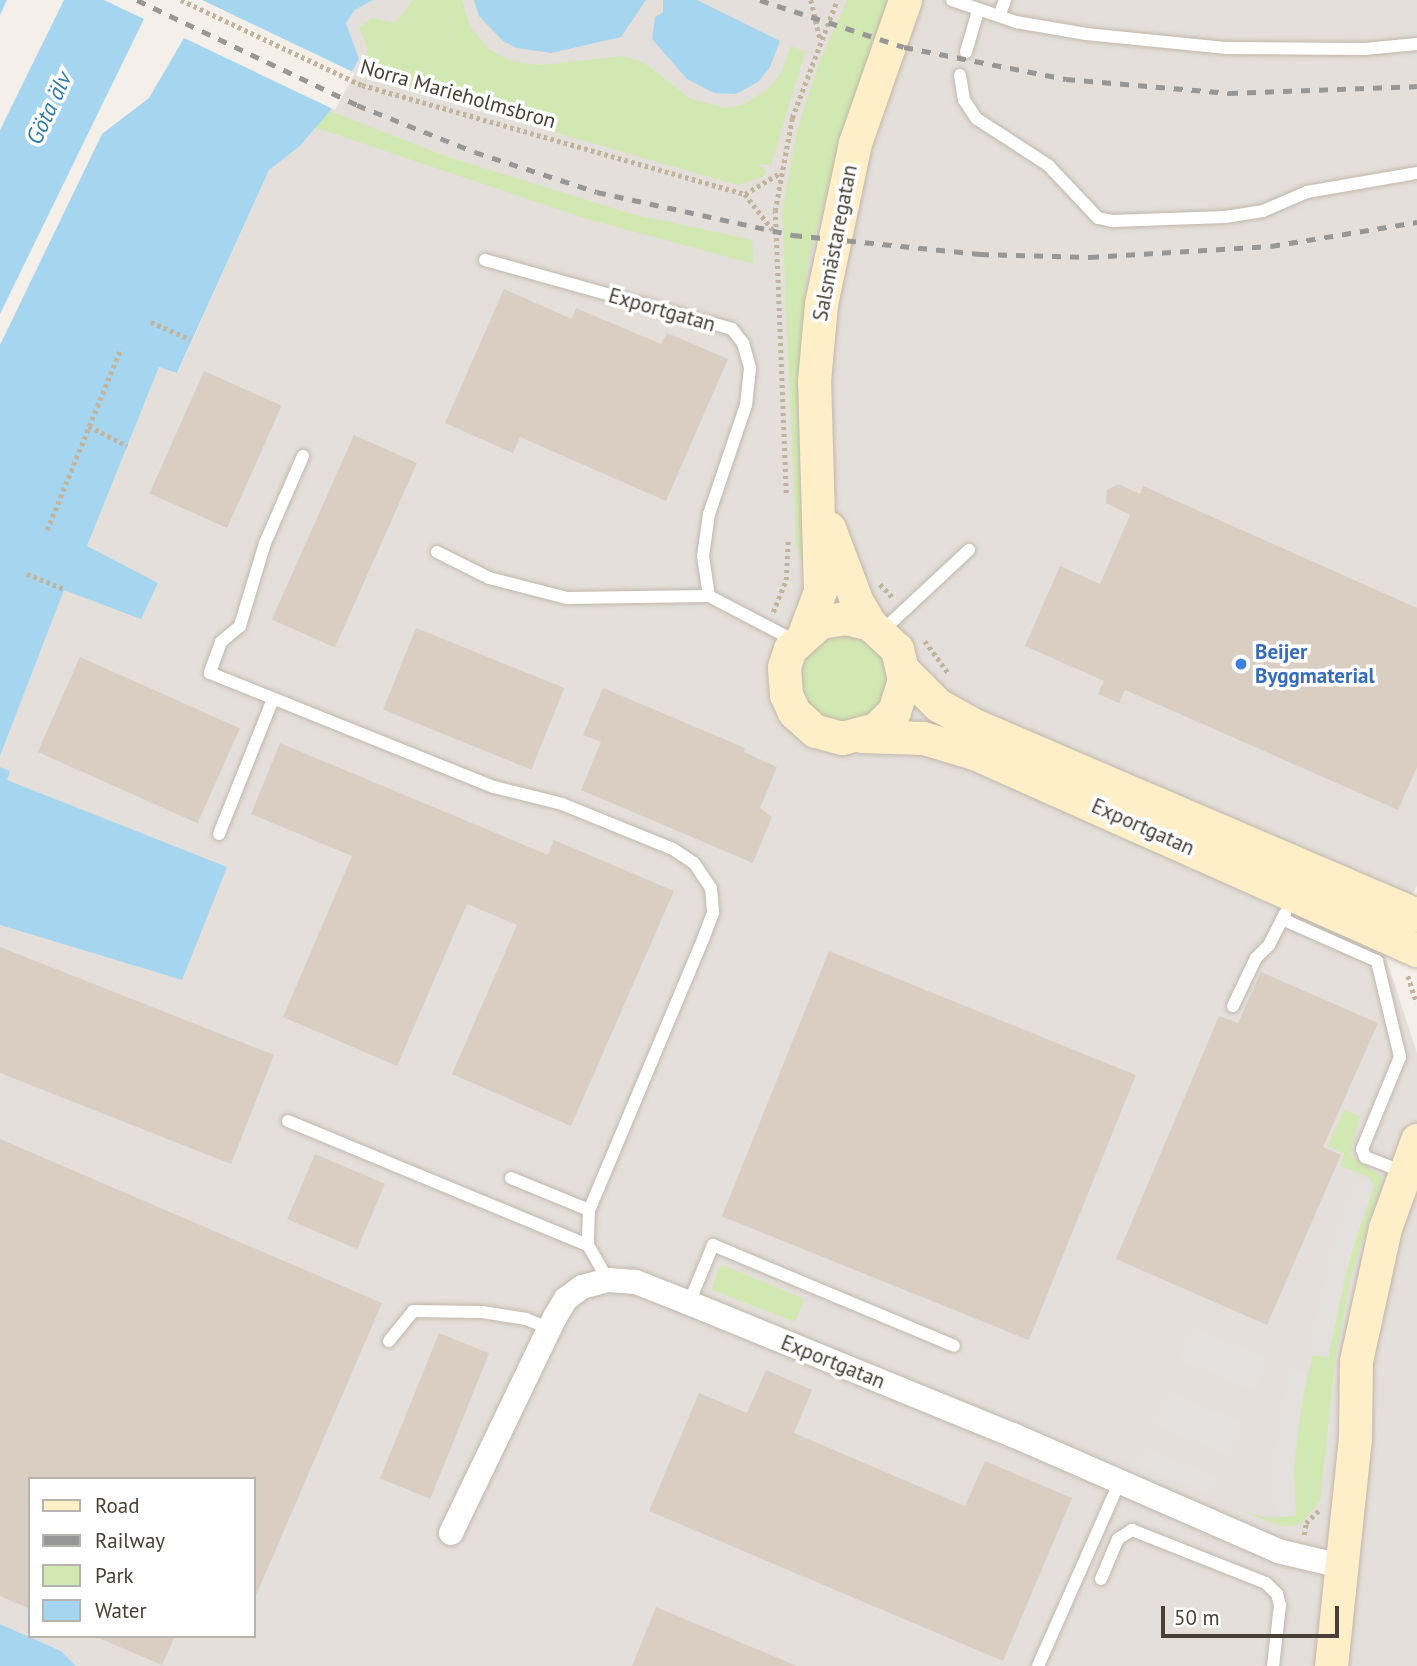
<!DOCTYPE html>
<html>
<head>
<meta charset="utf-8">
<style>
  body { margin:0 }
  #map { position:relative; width:1417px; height:1666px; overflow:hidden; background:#f4f0e9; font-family:"PT Sans",sans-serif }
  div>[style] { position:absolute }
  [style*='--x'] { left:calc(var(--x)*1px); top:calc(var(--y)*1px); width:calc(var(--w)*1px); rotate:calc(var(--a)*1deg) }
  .industrial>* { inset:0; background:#e4dfda }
  .green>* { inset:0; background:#d2e8b2 }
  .round { border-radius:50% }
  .parking>* { inset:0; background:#e3e0dd; transform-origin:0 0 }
  .water>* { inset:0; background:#a6d5f0 }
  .pier>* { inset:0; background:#f4f0e9 }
  .building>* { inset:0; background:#d9cec1; transform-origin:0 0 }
  .path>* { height:4.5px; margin-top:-2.25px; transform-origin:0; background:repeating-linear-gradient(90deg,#c1b39c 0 3.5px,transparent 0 7px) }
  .roads { filter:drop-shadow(0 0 2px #c0b7ab) drop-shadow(0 0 2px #c0b7ab) }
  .lane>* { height:12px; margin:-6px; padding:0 6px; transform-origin:6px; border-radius:6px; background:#fff }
  .street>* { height:24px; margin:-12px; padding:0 12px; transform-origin:12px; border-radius:12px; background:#fff }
  .secondary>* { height:33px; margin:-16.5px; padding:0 16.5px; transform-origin:16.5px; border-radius:16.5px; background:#feefc9 }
  .rail>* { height:5px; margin-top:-2.5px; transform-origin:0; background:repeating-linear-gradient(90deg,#979797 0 9px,transparent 0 18px) }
  .dots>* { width:19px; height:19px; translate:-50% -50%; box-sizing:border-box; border:4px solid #fff; border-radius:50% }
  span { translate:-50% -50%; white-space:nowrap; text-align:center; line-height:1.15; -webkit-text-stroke:7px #fff; paint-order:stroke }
  .street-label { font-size:21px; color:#484037 }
  .shop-label { font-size:21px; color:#366cbe; font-weight:700 }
  .left { translate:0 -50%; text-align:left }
  .water-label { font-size:23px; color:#2e7cac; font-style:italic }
  .legend { position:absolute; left:28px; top:1477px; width:228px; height:161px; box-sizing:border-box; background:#fff; border:2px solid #b6b3af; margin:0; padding:9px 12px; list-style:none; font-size:21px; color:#484037 }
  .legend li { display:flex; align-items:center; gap:14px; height:35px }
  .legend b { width:35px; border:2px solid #b6b3af }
  .scale { position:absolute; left:1161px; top:1606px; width:178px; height:32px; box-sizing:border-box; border:4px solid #484037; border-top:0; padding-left:9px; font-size:21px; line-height:24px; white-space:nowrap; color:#484037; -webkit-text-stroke:5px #fff; paint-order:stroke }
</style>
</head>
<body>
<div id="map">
  <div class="industrial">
    <div style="clip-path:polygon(evenodd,373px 0,1417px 0,1417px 885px,1385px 955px,1417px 1053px,1417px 1666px,76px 1666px,61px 1651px,0 1624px,0 925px,182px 980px,6px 780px,10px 771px,0 767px,0 756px,64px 589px,141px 618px,158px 583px,86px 547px,159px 367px,178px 372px,269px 170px,300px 146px,330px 111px,359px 59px,346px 23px,355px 10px,373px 0,30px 1479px,254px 1479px,254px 1636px,30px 1636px,30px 1479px)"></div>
  </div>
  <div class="green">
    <div style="clip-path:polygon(413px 0,462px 0,470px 27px,489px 49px,510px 61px,541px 65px,622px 56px,643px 62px,691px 99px,725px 108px,745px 104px,768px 89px,780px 75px,791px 46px,805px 52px,771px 165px,758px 164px,767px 172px,763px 177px,737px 185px,363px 77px,362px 63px,368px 49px,359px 27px,373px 18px,395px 23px)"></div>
    <div style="clip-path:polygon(847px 0,889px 0,846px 120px,807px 265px,798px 416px,804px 567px,796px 545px,782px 213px,797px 131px,819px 63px)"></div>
    <div style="clip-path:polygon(330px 111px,448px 157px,632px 214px,752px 240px,754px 264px,587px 219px,314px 127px)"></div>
    <div class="round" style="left:802px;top:637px;width:84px;height:84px"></div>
    <div style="clip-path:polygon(1344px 1110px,1360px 1116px,1350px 1155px,1383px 1178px,1351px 1276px,1335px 1360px,1320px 1501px,1301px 1524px,1283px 1527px,1242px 1511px,1269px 1518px,1296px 1516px,1294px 1471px,1300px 1408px,1313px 1355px,1328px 1358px,1349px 1261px,1374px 1186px,1369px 1177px,1340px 1166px,1344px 1154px,1328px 1146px)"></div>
    <div style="clip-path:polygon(723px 1265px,804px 1299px,795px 1322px,712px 1290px,718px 1268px)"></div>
  </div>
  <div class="parking">
    <div style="clip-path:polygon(1356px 1179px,1373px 1185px,1348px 1263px,1327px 1357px,1310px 1353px,1331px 1258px)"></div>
    <div style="left:1193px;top:1328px;width:80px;height:35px;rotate:22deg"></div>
    <div style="clip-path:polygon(1290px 1369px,1307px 1374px,1293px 1461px,1295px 1515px,1278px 1517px,1275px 1461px)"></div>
    <div style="left:1168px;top:1392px;width:79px;height:36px;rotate:22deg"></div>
    <div style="left:1144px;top:1448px;width:78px;height:18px;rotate:22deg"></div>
  </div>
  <div class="water">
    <div style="clip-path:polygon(0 0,373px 0,355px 10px,346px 23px,359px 59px,330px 111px,300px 146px,269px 170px,177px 373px,159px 367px,87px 546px,158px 583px,141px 619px,64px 590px,0 756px)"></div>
    <div style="clip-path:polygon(474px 0,646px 0,621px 37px,551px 53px,517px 48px,503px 41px,479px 16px)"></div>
    <div style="clip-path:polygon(663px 0,697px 0,780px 41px,770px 67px,758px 82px,736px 94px,714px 93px,687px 79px,652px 39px,655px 17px,663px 12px)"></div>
    <div style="clip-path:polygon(0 767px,10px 771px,7px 780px,227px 867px,182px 980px,0 925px)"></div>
    <div style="clip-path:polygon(0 1624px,61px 1651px,76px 1666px,0 1666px)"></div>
  </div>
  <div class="pier">
    <div style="clip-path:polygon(7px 0,64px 0,0 130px,0 15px)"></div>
    <div style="clip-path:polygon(104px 0,202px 0,355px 73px,335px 110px,184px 38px,149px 98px,102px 134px,0 345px,0 314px,144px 19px)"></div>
  </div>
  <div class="building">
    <div style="clip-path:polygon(504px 289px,572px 319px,576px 308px,661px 344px,667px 333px,728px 359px,666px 501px,520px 437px,513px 453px,445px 423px)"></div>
    <div style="left:204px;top:371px;width:85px;height:134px;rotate:24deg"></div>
    <div style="left:354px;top:435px;width:69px;height:202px;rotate:24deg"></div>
    <div style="clip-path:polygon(1118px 484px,1140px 494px,1143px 486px,1417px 608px,1417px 767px,1398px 810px,1125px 690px,1119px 703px,1098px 694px,1104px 681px,1025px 646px,1060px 566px,1100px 584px,1130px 515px,1106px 503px,1107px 490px)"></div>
    <div style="left:416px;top:628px;width:160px;height:88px;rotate:22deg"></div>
    <div style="left:80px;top:657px;width:175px;height:104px;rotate:24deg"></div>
    <div style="clip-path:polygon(603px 688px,745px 748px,744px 752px,777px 767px,760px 808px,772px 817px,753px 863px,581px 790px,601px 742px,583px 735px)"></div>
    <div style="clip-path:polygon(280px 743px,548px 855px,554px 840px,674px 891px,571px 1126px,452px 1074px,517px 925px,467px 904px,397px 1066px,283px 1017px,352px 856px,251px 814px)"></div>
    <div style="clip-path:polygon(0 947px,274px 1055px,231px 1164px,0 1073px)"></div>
    <div style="left:829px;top:951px;width:331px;height:286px;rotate:22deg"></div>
    <div style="clip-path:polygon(1261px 972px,1378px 1023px,1323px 1147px,1341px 1155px,1267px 1325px,1116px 1259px,1219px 1016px,1238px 1023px)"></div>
    <div style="clip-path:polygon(0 1139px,382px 1303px,254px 1600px,254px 1479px,30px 1479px,30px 1609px,0 1596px)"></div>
    <div style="left:315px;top:1154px;width:76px;height:71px;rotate:23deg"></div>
    <div style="left:439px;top:1333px;width:54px;height:157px;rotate:22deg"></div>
    <div style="clip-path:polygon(766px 1370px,812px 1390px,794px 1433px,965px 1506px,985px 1461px,1072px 1498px,1003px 1661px,649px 1511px,699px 1393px,747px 1413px)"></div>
    <div style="clip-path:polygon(656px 1607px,797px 1666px,632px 1666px)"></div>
    <div style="clip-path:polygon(94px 1636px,175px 1636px,162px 1665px)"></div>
  </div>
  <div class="path">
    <div style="--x:181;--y:0;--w:200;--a:25.2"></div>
    <div style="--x:362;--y:85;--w:398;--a:15.9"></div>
    <div style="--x:745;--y:194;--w:49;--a:52.4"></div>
    <div style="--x:811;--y:0;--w:40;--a:77"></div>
    <div style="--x:745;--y:194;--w:41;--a:-31"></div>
    <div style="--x:151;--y:322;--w:43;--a:23.6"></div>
    <div style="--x:89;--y:426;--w:43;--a:27.8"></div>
    <div style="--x:786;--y:493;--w:282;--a:-92.2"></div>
    <div style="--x:775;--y:211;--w:95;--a:-79.6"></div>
    <div style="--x:792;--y:118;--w:126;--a:-69.1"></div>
    <div style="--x:47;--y:530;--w:196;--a:-67.9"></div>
    <div style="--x:27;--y:574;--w:40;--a:22"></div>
    <div style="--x:880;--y:584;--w:19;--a:47"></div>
    <div style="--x:773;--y:612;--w:35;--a:-68"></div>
    <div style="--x:786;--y:580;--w:40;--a:-87.1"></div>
    <div style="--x:925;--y:641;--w:41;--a:54"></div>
    <div style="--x:1408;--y:976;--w:28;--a:72"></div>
    <div style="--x:1304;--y:1535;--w:12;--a:-81"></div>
    <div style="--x:1306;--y:1523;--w:18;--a:-45"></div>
  </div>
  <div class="roads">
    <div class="lane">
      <div style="--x:952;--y:0;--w:68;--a:19"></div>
      <div style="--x:1016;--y:22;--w:71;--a:9.7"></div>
      <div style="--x:1086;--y:34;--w:142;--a:5.7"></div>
      <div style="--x:1227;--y:48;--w:138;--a:0.4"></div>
      <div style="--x:1365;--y:49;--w:52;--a:-5.5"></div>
      <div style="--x:999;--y:16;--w:17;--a:-69"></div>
      <div style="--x:966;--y:52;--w:43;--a:-73.7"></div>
      <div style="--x:960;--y:75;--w:25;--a:81"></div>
      <div style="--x:964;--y:100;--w:23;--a:56"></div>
      <div style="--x:977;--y:119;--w:85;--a:32.9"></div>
      <div style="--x:1048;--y:165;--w:73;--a:46.7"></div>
      <div style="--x:1098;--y:218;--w:14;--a:12"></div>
      <div style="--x:1112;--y:221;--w:113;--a:-2"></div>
      <div style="--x:1225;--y:217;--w:38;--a:-9"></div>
      <div style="--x:1263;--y:211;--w:48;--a:-23.4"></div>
      <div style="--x:1307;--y:192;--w:112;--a:-9.8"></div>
      <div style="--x:485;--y:260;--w:256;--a:15.6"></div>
      <div style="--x:732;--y:329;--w:18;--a:52"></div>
      <div style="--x:743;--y:343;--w:26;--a:74"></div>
      <div style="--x:750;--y:368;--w:37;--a:96"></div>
      <div style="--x:746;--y:405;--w:115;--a:108.7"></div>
      <div style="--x:709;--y:514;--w:42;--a:98.1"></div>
      <div style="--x:703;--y:556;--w:40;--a:81.5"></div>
      <div style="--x:303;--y:456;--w:95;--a:113.6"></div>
      <div style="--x:265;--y:543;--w:87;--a:106.8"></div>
      <div style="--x:240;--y:626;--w:25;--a:140"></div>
      <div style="--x:221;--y:642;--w:33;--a:110"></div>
      <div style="--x:210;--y:673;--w:306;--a:21.9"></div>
      <div style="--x:494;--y:787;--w:70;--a:14"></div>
      <div style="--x:562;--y:804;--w:120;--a:22.1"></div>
      <div style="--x:673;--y:849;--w:25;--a:34"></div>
      <div style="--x:694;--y:863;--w:30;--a:56"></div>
      <div style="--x:711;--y:888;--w:25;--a:85"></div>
      <div style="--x:713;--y:913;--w:26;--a:111"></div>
      <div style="--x:704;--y:937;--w:296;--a:112.8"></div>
      <div style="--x:589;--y:1210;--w:35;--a:92"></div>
      <div style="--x:588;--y:1245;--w:40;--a:60.3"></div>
      <div style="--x:437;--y:552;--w:58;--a:26.6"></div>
      <div style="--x:489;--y:578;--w:81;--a:14.4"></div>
      <div style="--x:567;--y:598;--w:142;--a:-0.8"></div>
      <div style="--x:709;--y:596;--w:97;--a:27.6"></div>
      <div style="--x:882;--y:631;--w:119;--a:-43"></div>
      <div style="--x:219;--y:834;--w:145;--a:-68.2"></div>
      <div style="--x:1282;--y:919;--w:104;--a:23.9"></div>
      <div style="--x:1377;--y:961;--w:99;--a:76.5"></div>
      <div style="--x:1400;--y:1057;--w:100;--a:112.4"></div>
      <div style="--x:1362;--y:1149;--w:9;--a:69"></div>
      <div style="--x:1365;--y:1157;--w:42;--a:21"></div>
      <div style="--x:1233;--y:1006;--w:53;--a:-64.4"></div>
      <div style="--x:1256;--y:958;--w:18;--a:-45"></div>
      <div style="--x:1269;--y:945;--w:36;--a:-63"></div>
      <div style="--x:288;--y:1121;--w:325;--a:22.5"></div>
      <div style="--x:511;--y:1178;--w:84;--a:22.3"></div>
      <div style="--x:689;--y:1303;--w:63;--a:-67.5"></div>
      <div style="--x:713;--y:1245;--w:261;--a:22.7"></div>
      <div style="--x:389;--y:1341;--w:38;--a:-51"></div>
      <div style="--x:413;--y:1311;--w:69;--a:0.8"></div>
      <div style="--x:482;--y:1312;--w:45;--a:9"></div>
      <div style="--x:526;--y:1319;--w:24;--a:22"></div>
      <div style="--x:1101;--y:1579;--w:43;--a:-67"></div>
      <div style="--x:1118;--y:1539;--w:17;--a:-33"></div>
      <div style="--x:1132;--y:1530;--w:144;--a:21.6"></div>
      <div style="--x:1266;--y:1583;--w:16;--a:45"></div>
      <div style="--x:1277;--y:1594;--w:11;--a:75"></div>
      <div style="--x:1280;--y:1605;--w:61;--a:96.5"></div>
      <div style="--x:1038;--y:1666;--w:202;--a:-66.1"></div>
    </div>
    <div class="street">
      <div style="--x:451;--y:1533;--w:240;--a:-64.3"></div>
      <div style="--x:555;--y:1317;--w:21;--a:-59"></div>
      <div style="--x:566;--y:1299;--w:20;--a:-37"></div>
      <div style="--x:582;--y:1287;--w:27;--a:-15"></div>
      <div style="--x:608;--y:1280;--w:28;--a:4"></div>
      <div style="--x:636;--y:1282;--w:57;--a:21.6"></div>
      <div style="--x:689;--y:1303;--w:350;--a:22.2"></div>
      <div style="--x:1013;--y:1435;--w:289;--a:23.6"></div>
      <div style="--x:1278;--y:1551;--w:65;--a:13.4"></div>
    </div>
    <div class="secondary">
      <div style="--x:829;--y:528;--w:79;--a:69.3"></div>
      <div style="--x:857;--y:602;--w:26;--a:59"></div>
      <div style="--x:870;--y:624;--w:37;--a:43"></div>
      <div style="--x:897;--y:649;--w:31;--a:77"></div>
      <div style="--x:904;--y:679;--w:34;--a:107"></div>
      <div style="--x:894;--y:711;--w:25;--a:135"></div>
      <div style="--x:876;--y:729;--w:35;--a:165"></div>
      <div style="--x:842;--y:738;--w:28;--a:-165"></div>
      <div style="--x:815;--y:731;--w:28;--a:-138"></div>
      <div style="--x:794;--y:712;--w:19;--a:-115"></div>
      <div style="--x:786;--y:695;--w:28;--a:-94"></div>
      <div style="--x:784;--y:667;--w:19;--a:-72"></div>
      <div style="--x:790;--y:649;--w:40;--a:-42"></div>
      <div style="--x:820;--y:622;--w:25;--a:-9"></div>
      <div style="--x:845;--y:618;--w:26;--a:13"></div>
      <div style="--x:805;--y:631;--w:43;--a:-69.4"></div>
      <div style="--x:820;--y:591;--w:210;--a:-91.6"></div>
      <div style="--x:814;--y:381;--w:77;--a:-84.8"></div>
      <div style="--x:821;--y:304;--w:165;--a:-78.1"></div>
      <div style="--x:855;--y:143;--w:151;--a:-70.7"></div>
      <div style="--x:903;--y:670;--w:49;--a:45"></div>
      <div style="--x:938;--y:705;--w:41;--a:29.1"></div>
      <div style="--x:974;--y:725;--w:482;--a:23.2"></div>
      <div style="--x:861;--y:736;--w:62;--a:1.8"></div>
      <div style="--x:923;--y:738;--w:53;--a:16.4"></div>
      <div style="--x:974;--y:753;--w:485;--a:24"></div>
      <div style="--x:1331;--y:1666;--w:228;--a:-84"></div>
      <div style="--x:1355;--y:1439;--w:78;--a:-89.3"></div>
      <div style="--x:1356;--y:1361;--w:136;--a:-77.7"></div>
      <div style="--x:1385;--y:1228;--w:94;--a:-70"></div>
    </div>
  </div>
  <div class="rail">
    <div style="--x:137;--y:0;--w:244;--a:25.5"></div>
    <div style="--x:357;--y:105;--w:127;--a:21.7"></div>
    <div style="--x:475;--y:152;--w:128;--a:18.2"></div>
    <div style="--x:597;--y:192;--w:201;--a:12.4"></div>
    <div style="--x:793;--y:235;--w:188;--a:5.8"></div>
    <div style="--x:980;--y:254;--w:110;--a:1.6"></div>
    <div style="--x:1090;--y:257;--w:181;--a:-3.5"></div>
    <div style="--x:1271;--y:246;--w:148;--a:-9.3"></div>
    <div style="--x:760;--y:0;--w:151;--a:18.1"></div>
    <div style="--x:904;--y:47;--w:165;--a:11.2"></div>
    <div style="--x:1066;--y:79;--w:164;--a:4.9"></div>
    <div style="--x:1229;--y:93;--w:188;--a:-2.1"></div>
  </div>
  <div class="dots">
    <div style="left:1241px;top:664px;background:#3f7fe0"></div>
  </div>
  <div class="street-label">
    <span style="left:458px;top:94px;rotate:16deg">Norra Marieholmsbron</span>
    <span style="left:835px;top:243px;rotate:-79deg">Salsmästaregatan</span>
    <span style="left:662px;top:310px;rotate:16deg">Exportgatan</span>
    <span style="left:1143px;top:827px;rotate:24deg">Exportgatan</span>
    <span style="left:833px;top:1362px;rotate:22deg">Exportgatan</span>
  </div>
  <div class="shop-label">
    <span class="left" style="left:1255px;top:664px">Beijer<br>Byggmaterial</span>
  </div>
  <div class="water-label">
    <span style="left:49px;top:108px;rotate:-65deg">Göta älv</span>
  </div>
  <ul class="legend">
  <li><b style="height:9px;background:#feefc9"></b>Road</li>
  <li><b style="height:9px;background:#979797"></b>Railway</li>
  <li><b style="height:19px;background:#d2e8b2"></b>Park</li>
  <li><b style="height:19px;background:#a6d5f0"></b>Water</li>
  </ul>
  <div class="scale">50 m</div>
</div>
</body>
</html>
